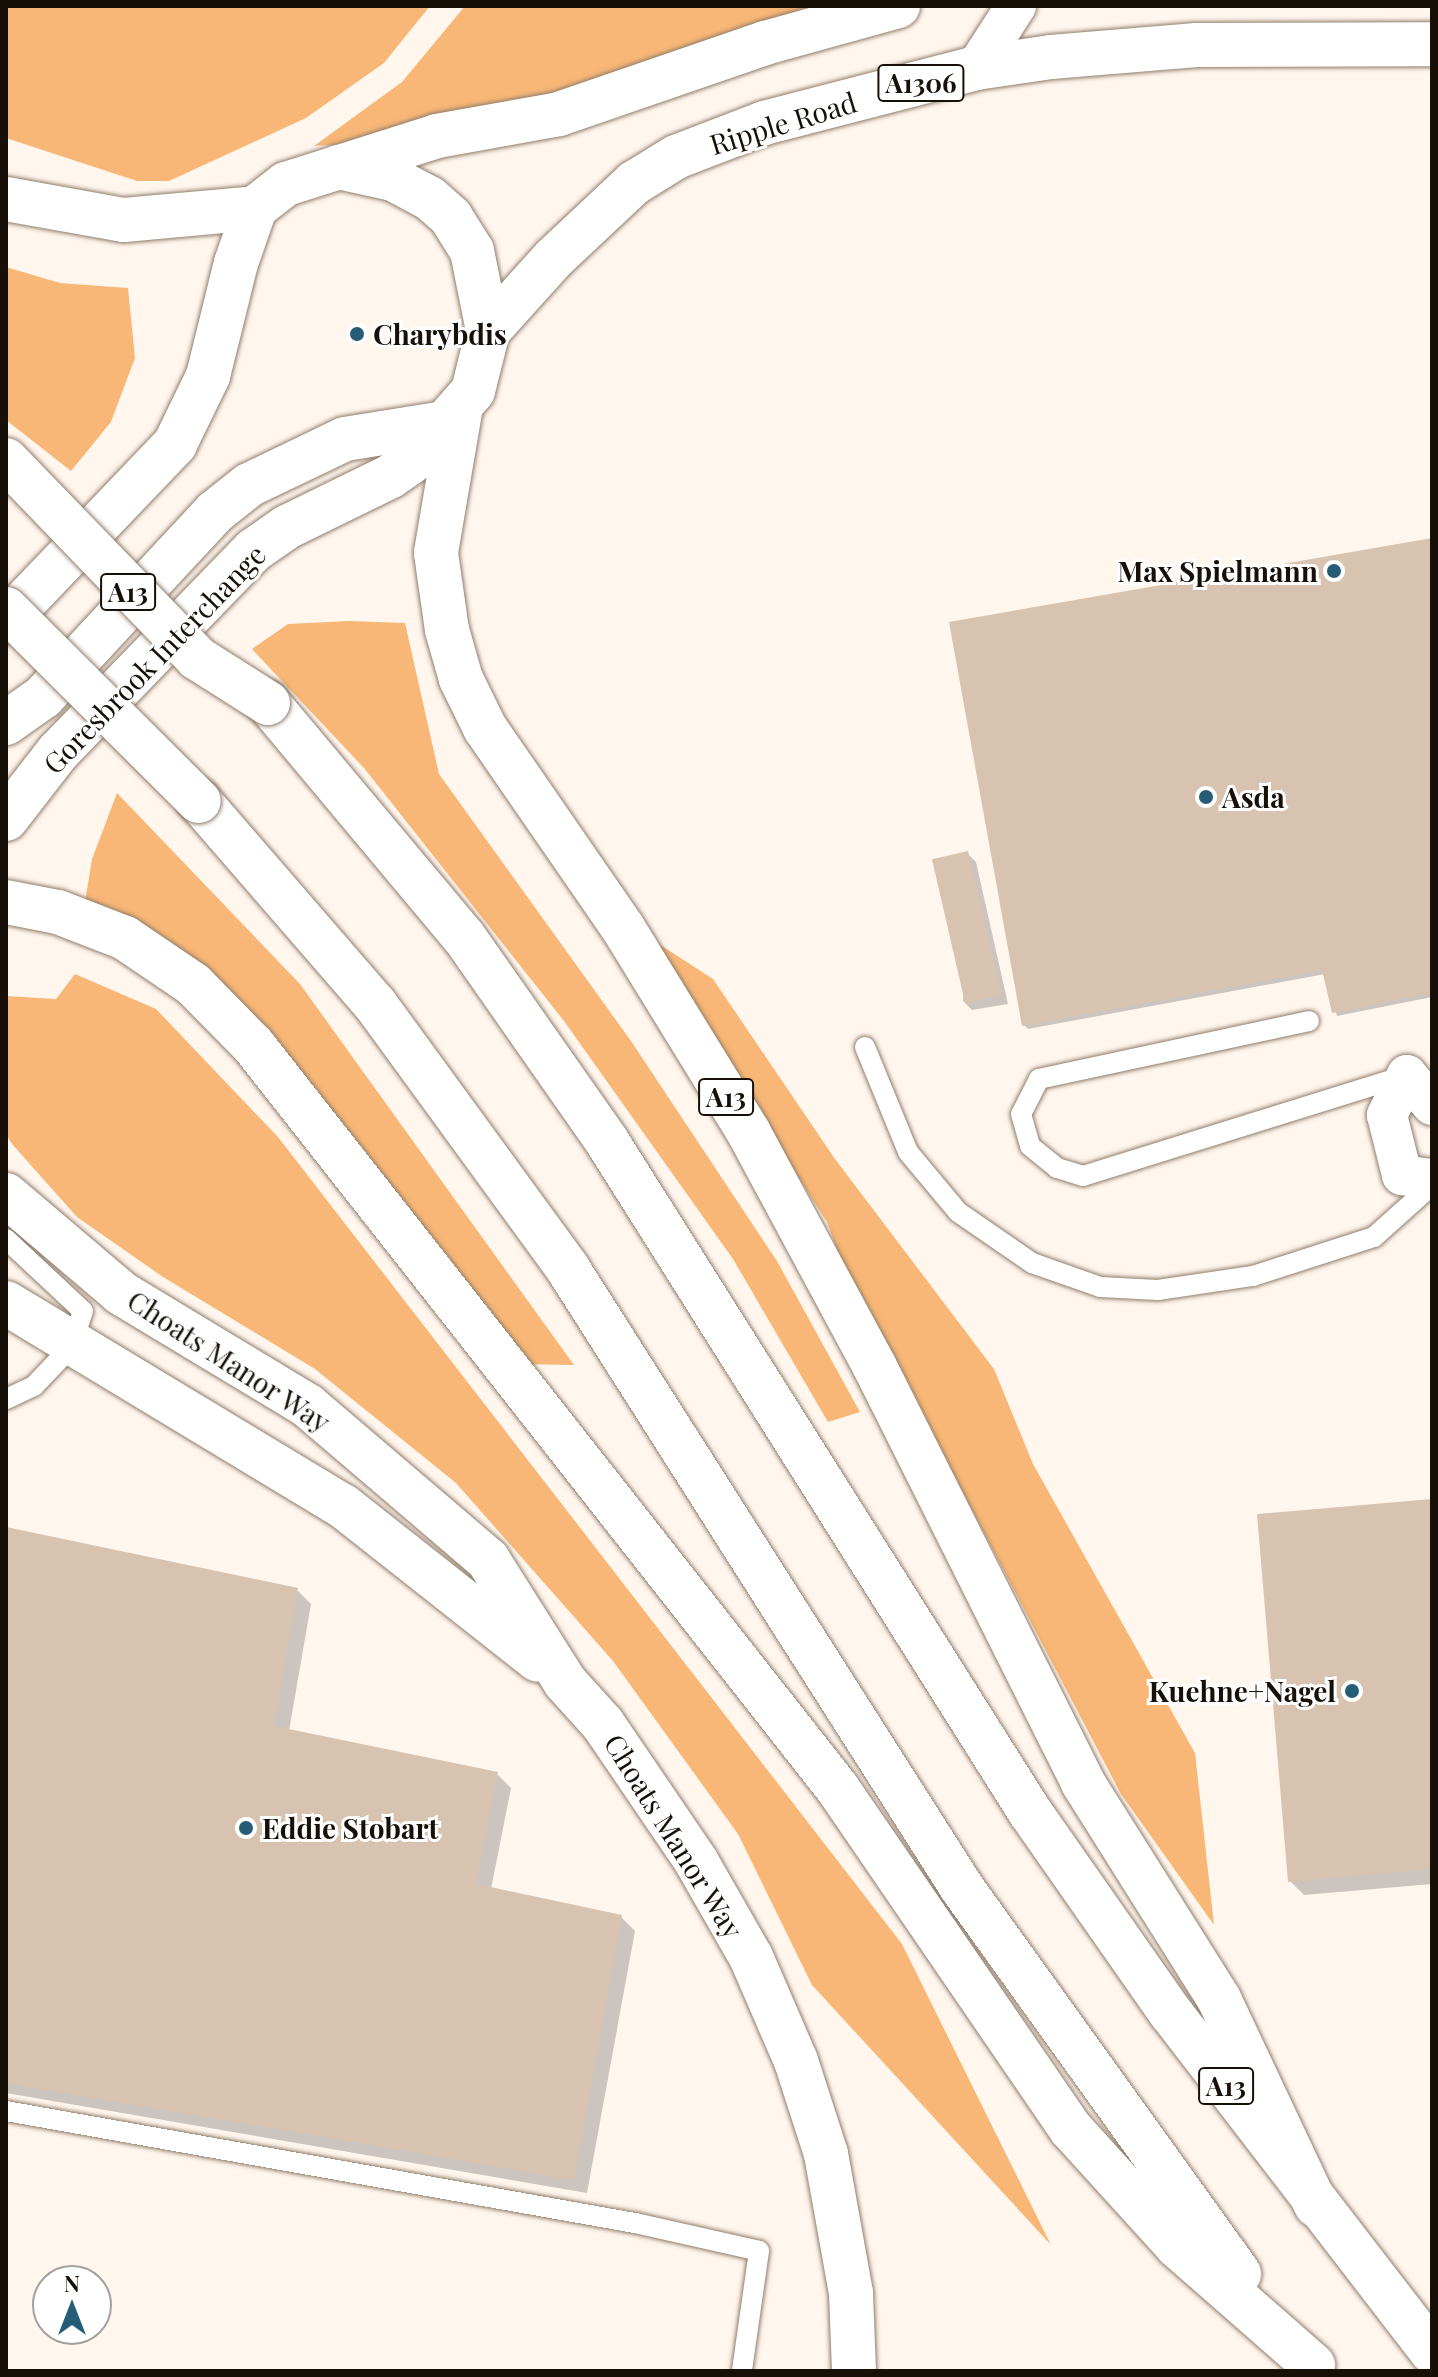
<!DOCTYPE html>
<html>
<head>
<meta charset="utf-8">
<style>
  body { margin:0 }
  #map { position:relative; width:1438px; height:2377px; overflow:hidden; background:#fff6ee; font-family:"Playfair Display",serif }
  div>[style] { position:absolute }
  [style*='--x'] { left:calc(var(--x)*1px); top:calc(var(--y)*1px); width:calc(var(--w)*1px); rotate:calc(var(--a)*1deg) }
  .green>* { inset:0; background:#f8b776 }
  .shadow>* { inset:0; background:#0003 }
  .building>* { inset:0; background:#d8c3b0; transform-origin:0 0 }
  .roads { filter:drop-shadow(0 0 2px #907d6b) drop-shadow(0 0 2px #907d6b) }
  .lane>* { height:20px; margin:-10px; padding:0 10px; transform-origin:10px; border-radius:10px; background:#fff }
  .street>* { height:40px; margin:-20px; padding:0 20px; transform-origin:20px; border-radius:20px; background:#fff }
  .secondary>* { height:44px; margin:-22px; padding:0 22px; transform-origin:22px; border-radius:22px; background:#fff }
  .primary>* { height:44px; margin:-22px; padding:0 22px; transform-origin:22px; border-radius:22px; background:#fff }
  .highway>* { height:44px; margin:-22px; padding:0 22px; transform-origin:22px; border-radius:22px; background:#fff }
  .bridges { filter:drop-shadow(0 0 2px #907d6b) drop-shadow(0 0 2px #907d6b) }
  .highway-bridge>* { height:44px; margin:-22px; padding:0 22px; transform-origin:22px; border-radius:22px; background:#fff }
  .dots>* { width:22px; height:22px; translate:-50% -50%; box-sizing:border-box; border:4px solid #fff; border-radius:50% }
  span { translate:-50% -50%; white-space:nowrap; text-align:center; line-height:1.15; -webkit-text-stroke:6px #fff; paint-order:stroke }
  .shield-label span { padding:2px 6px; background:#fff; border:2px solid; border-radius:6px; -webkit-text-stroke-width:0 }
  .shield-label { font-size:26px; color:#171009; font-weight:700 }
  .street-label { font-size:28px; color:#171009 }
  .poi-label { font-size:28px; color:#171009; font-weight:700 }
  .left { translate:0 -50%; text-align:left }
  .right { translate:-100% -50%; text-align:right }
  .frame { position:absolute; inset:0; border:8px solid #171009; pointer-events:none }
  .north { position:absolute; left:32px; top:2265px; width:80px; height:80px; box-sizing:border-box; background:#fff; border:2px solid #a29f9d; border-radius:50%; rotate:0deg; font-size:22px; font-weight:700; line-height:32px; text-align:center; color:#171009 }
  .north::after { content:''; display:block; margin:auto; width:28px; height:36px; background:#255d77; clip-path:polygon(50% 0,100% 100%,50% 72%,0 100%) }
</style>
</head>
<body>
<div id="map">
  <div class="green">
    <div style="clip-path:polygon(6px 6px,430px 6px,384px 63px,306px 118px,169px 181px,137px 181px,6px 138px)"></div>
    <div style="clip-path:polygon(465px 6px,824px 6px,417px 139px,314px 146px,402px 82px)"></div>
    <div style="clip-path:polygon(6px 267px,60px 283px,128px 288px,135px 358px,111px 422px,71px 471px,6px 420px)"></div>
    <div style="clip-path:polygon(349px 621px,405px 623px,439px 774px,631px 1041px,777px 1261px,860px 1412px,828px 1422px,733px 1259px,564px 1021px,364px 768px,252px 649px,288px 624px)"></div>
    <div style="clip-path:polygon(117px 793px,300px 984px,574px 1365px,517px 1364px,237px 1014px,83px 914px,92px 859px)"></div>
    <div style="clip-path:polygon(642px 933px,713px 979px,835px 1159px,994px 1369px,1033px 1464px,1195px 1753px,1214px 1925px,1121px 1794px,840px 1258px,827px 1222px)"></div>
    <div style="clip-path:polygon(75px 974px,156px 1009px,278px 1137px,902px 1944px,1051px 2245px,812px 1985px,738px 1834px,613px 1661px,456px 1483px,315px 1369px,163px 1277px,77px 1217px,12px 1144px,6px 1134px,6px 996px,56px 999px)"></div>
  </div>
  <div class="shadow">
    <div style="clip-path:polygon(1432px 540px,1432px 997px,1337px 1016px,1325px 974px,1028px 1029px,1024px 1025px)"></div>
    <div style="clip-path:polygon(967px 853px,976px 862px,1008px 1004px,972px 1010px,963px 1001px)"></div>
    <div style="clip-path:polygon(1432px 1501px,1432px 1884px,1304px 1895px,1290px 1881px)"></div>
    <div style="clip-path:polygon(6px 1529px,297px 1590px,311px 1604px,289px 1731px,497px 1774px,511px 1788px,491px 1889px,621px 1917px,635px 1931px,587px 2193px,6px 2093px)"></div>
  </div>
  <div class="building">
    <div style="clip-path:polygon(1432px 538px,1432px 993px,1332px 1013px,1322px 970px,1022px 1026px,949px 622px)"></div>
    <div style="left:968px;top:851px;width:148px;height:37px;rotate:77deg"></div>
    <div style="clip-path:polygon(1432px 1499px,1432px 1869px,1288px 1882px,1257px 1514px)"></div>
    <div style="clip-path:polygon(6px 1527px,298px 1588px,274px 1726px,498px 1772px,476px 1884px,622px 1915px,574px 2180px,6px 2083px)"></div>
  </div>
  <div class="roads">
    <div class="lane">
      <div style="--x:1309;--y:1021;--w:276;--a:167.9"></div>
      <div style="--x:1039;--y:1079;--w:39;--a:117"></div>
      <div style="--x:1021;--y:1114;--w:33;--a:74"></div>
      <div style="--x:1030;--y:1146;--w:35;--a:39"></div>
      <div style="--x:1057;--y:1168;--w:27;--a:17"></div>
      <div style="--x:1083;--y:1176;--w:337;--a:-17.3"></div>
      <div style="--x:865;--y:1047;--w:113;--a:67.7"></div>
      <div style="--x:908;--y:1152;--w:78;--a:50.2"></div>
      <div style="--x:958;--y:1212;--w:90;--a:34.6"></div>
      <div style="--x:1032;--y:1263;--w:72;--a:19.4"></div>
      <div style="--x:1100;--y:1287;--w:58;--a:3"></div>
      <div style="--x:1158;--y:1290;--w:96;--a:-8.4"></div>
      <div style="--x:1253;--y:1276;--w:127;--a:-17.9"></div>
      <div style="--x:1374;--y:1237;--w:78;--a:-41.9"></div>
      <div style="--x:6;--y:1239;--w:105;--a:43.1"></div>
      <div style="--x:83;--y:1311;--w:38;--a:108"></div>
      <div style="--x:71;--y:1347;--w:54;--a:133.5"></div>
      <div style="--x:34;--y:1386;--w:31;--a:155"></div>
      <div style="--x:6;--y:2111;--w:639;--a:10.1"></div>
      <div style="--x:635;--y:2223;--w:127;--a:12.7"></div>
      <div style="--x:759;--y:2251;--w:121;--a:98.1"></div>
    </div>
    <div class="street">
      <div style="--x:976;--y:68;--w:74;--a:-57.2"></div>
      <div style="--x:1432;--y:1105;--w:39;--a:-130"></div>
      <div style="--x:1407;--y:1075;--w:45;--a:116.6"></div>
      <div style="--x:1387;--y:1115;--w:62;--a:76"></div>
      <div style="--x:1402;--y:1175;--w:30;--a:8"></div>
    </div>
    <div class="secondary">
      <div style="--x:6;--y:1195;--w:151;--a:40.4"></div>
      <div style="--x:121;--y:1293;--w:218;--a:31.1"></div>
      <div style="--x:308;--y:1406;--w:237;--a:40.5"></div>
      <div style="--x:488;--y:1560;--w:144;--a:57.7"></div>
      <div style="--x:565;--y:1682;--w:57;--a:47.9"></div>
      <div style="--x:603;--y:1724;--w:166;--a:55.8"></div>
      <div style="--x:696;--y:1861;--w:111;--a:60.2"></div>
      <div style="--x:751;--y:1957;--w:113;--a:66.6"></div>
      <div style="--x:796;--y:2061;--w:98;--a:72.1"></div>
      <div style="--x:826;--y:2154;--w:141;--a:79.8"></div>
      <div style="--x:851;--y:2293;--w:78;--a:87.8"></div>
      <div style="--x:6;--y:1303;--w:393;--a:31.1"></div>
      <div style="--x:343;--y:1506;--w:248;--a:38.3"></div>
    </div>
    <div class="primary">
      <div style="--x:488;--y:331;--w:98;--a:-47.9"></div>
      <div style="--x:554;--y:258;--w:110;--a:-43.2"></div>
      <div style="--x:634;--y:183;--w:49;--a:-31.8"></div>
      <div style="--x:676;--y:157;--w:94;--a:-21.1"></div>
      <div style="--x:764;--y:123;--w:219;--a:-14.5"></div>
      <div style="--x:976;--y:68;--w:76;--a:-8.3"></div>
      <div style="--x:1051;--y:57;--w:146;--a:-4.7"></div>
      <div style="--x:1197;--y:45;--w:235;--a:-0.2"></div>
      <div style="--x:6;--y:621;--w:245;--a:-46.3"></div>
      <div style="--x:175;--y:444;--w:76;--a:-64.1"></div>
      <div style="--x:208;--y:376;--w:116;--a:-76.1"></div>
      <div style="--x:236;--y:263;--w:58;--a:-70.9"></div>
      <div style="--x:255;--y:208;--w:39;--a:-38"></div>
      <div style="--x:286;--y:184;--w:158;--a:-17.6"></div>
      <div style="--x:437;--y:136;--w:124;--a:-10.2"></div>
      <div style="--x:559;--y:114;--w:218;--a:-19"></div>
      <div style="--x:765;--y:43;--w:138;--a:-15.5"></div>
      <div style="--x:6;--y:819;--w:85;--a:-52.2"></div>
      <div style="--x:58;--y:752;--w:281;--a:-45.9"></div>
      <div style="--x:254;--y:550;--w:40;--a:-34.9"></div>
      <div style="--x:287;--y:527;--w:116;--a:-26.1"></div>
      <div style="--x:391;--y:476;--w:24;--a:-35"></div>
      <div style="--x:411;--y:462;--w:94;--a:-48.9"></div>
      <div style="--x:473;--y:391;--w:62;--a:-76"></div>
      <div style="--x:488;--y:331;--w:82;--a:-101.3"></div>
      <div style="--x:472;--y:251;--w:40;--a:-122"></div>
      <div style="--x:451;--y:217;--w:29;--a:-139"></div>
      <div style="--x:429;--y:198;--w:41;--a:-152.2"></div>
      <div style="--x:393;--y:179;--w:56;--a:-167.7"></div>
    </div>
    <div class="highway">
      <div style="--x:6;--y:199;--w:120;--a:10.1"></div>
      <div style="--x:124;--y:220;--w:132;--a:-5.2"></div>
      <div style="--x:461;--y:406;--w:149;--a:99.7"></div>
      <div style="--x:436;--y:553;--w:78;--a:81.9"></div>
      <div style="--x:447;--y:630;--w:51;--a:74.1"></div>
      <div style="--x:461;--y:679;--w:55;--a:63.9"></div>
      <div style="--x:485;--y:728;--w:243;--a:55.4"></div>
      <div style="--x:623;--y:928;--w:241;--a:58.4"></div>
      <div style="--x:749;--y:1133;--w:264;--a:61.7"></div>
      <div style="--x:874;--y:1365;--w:467;--a:63.4"></div>
      <div style="--x:1083;--y:1783;--w:255;--a:57.8"></div>
      <div style="--x:1219;--y:1999;--w:228;--a:64.8"></div>
      <div style="--x:268;--y:703;--w:305;--a:50.1"></div>
      <div style="--x:464;--y:937;--w:251;--a:55"></div>
      <div style="--x:608;--y:1143;--w:791;--a:57.76"></div>
      <div style="--x:1030;--y:1812;--w:246;--a:55"></div>
      <div style="--x:1171;--y:2013;--w:428;--a:52.4"></div>
      <div style="--x:6;--y:723;--w:45;--a:-35.1"></div>
      <div style="--x:43;--y:697;--w:253;--a:-47.1"></div>
      <div style="--x:215;--y:512;--w:43;--a:-38.5"></div>
      <div style="--x:249;--y:485;--w:106;--a:-25.6"></div>
      <div style="--x:345;--y:439;--w:101;--a:-9.1"></div>
      <div style="--x:199;--y:801;--w:269;--a:49.1"></div>
      <div style="--x:375;--y:1004;--w:328;--a:53.9"></div>
      <div style="--x:568;--y:1269;--w:734;--a:57.52"></div>
      <div style="--x:962;--y:1888;--w:475;--a:54.3"></div>
      <div style="--x:6;--y:902;--w:53;--a:10.9"></div>
      <div style="--x:58;--y:912;--w:72;--a:21.2"></div>
      <div style="--x:125;--y:938;--w:82;--a:34.1"></div>
      <div style="--x:193;--y:984;--w:86;--a:45.5"></div>
      <div style="--x:253;--y:1045;--w:946;--a:51.82"></div>
      <div style="--x:838;--y:1789;--w:412;--a:55.6"></div>
      <div style="--x:1071;--y:2129;--w:158;--a:47.8"></div>
      <div style="--x:1177;--y:2246;--w:181;--a:41.2"></div>
    </div>
  </div>
  <div class="bridges">
    <div class="highway-bridge">
      <div style="--x:6;--y:460;--w:275;--a:46"></div>
      <div style="--x:197;--y:658;--w:84;--a:32.4"></div>
      <div style="--x:6;--y:609;--w:272;--a:44.9"></div>
    </div>
  </div>
  <div class="dots">
    <div style="left:357px;top:334px;background:#255d77"></div>
    <div style="left:1334px;top:571px;background:#255d77"></div>
    <div style="left:1206px;top:797px;background:#255d77"></div>
    <div style="left:1352px;top:1691px;background:#255d77"></div>
    <div style="left:246px;top:1828px;background:#255d77"></div>
  </div>
  <div class="shield-label">
    <span style="left:921px;top:83px">A1306</span>
    <span style="left:128px;top:592px">A13</span>
    <span style="left:726px;top:1097px">A13</span>
    <span style="left:1226px;top:2086px">A13</span>
  </div>
  <div class="street-label">
    <span style="left:783px;top:123px;rotate:-17deg">Ripple Road</span>
    <span style="left:154px;top:659px;rotate:-46deg">Goresbrook Interchange</span>
    <span style="left:229px;top:1361px;rotate:33deg">Choats Manor Way</span>
    <span style="left:674px;top:1836px;rotate:58deg">Choats Manor Way</span>
  </div>
  <div class="poi-label">
    <span class="left" style="left:373px;top:334px">Charybdis</span>
    <span class="right" style="left:1318px;top:571px">Max Spielmann</span>
    <span class="left" style="left:1222px;top:797px">Asda</span>
    <span class="right" style="left:1336px;top:1691px">Kuehne+Nagel</span>
    <span class="left" style="left:262px;top:1828px">Eddie Stobart</span>
  </div>
  <div class="frame"></div>
  <div class="north">N</div>
</div>
</body>
</html>
